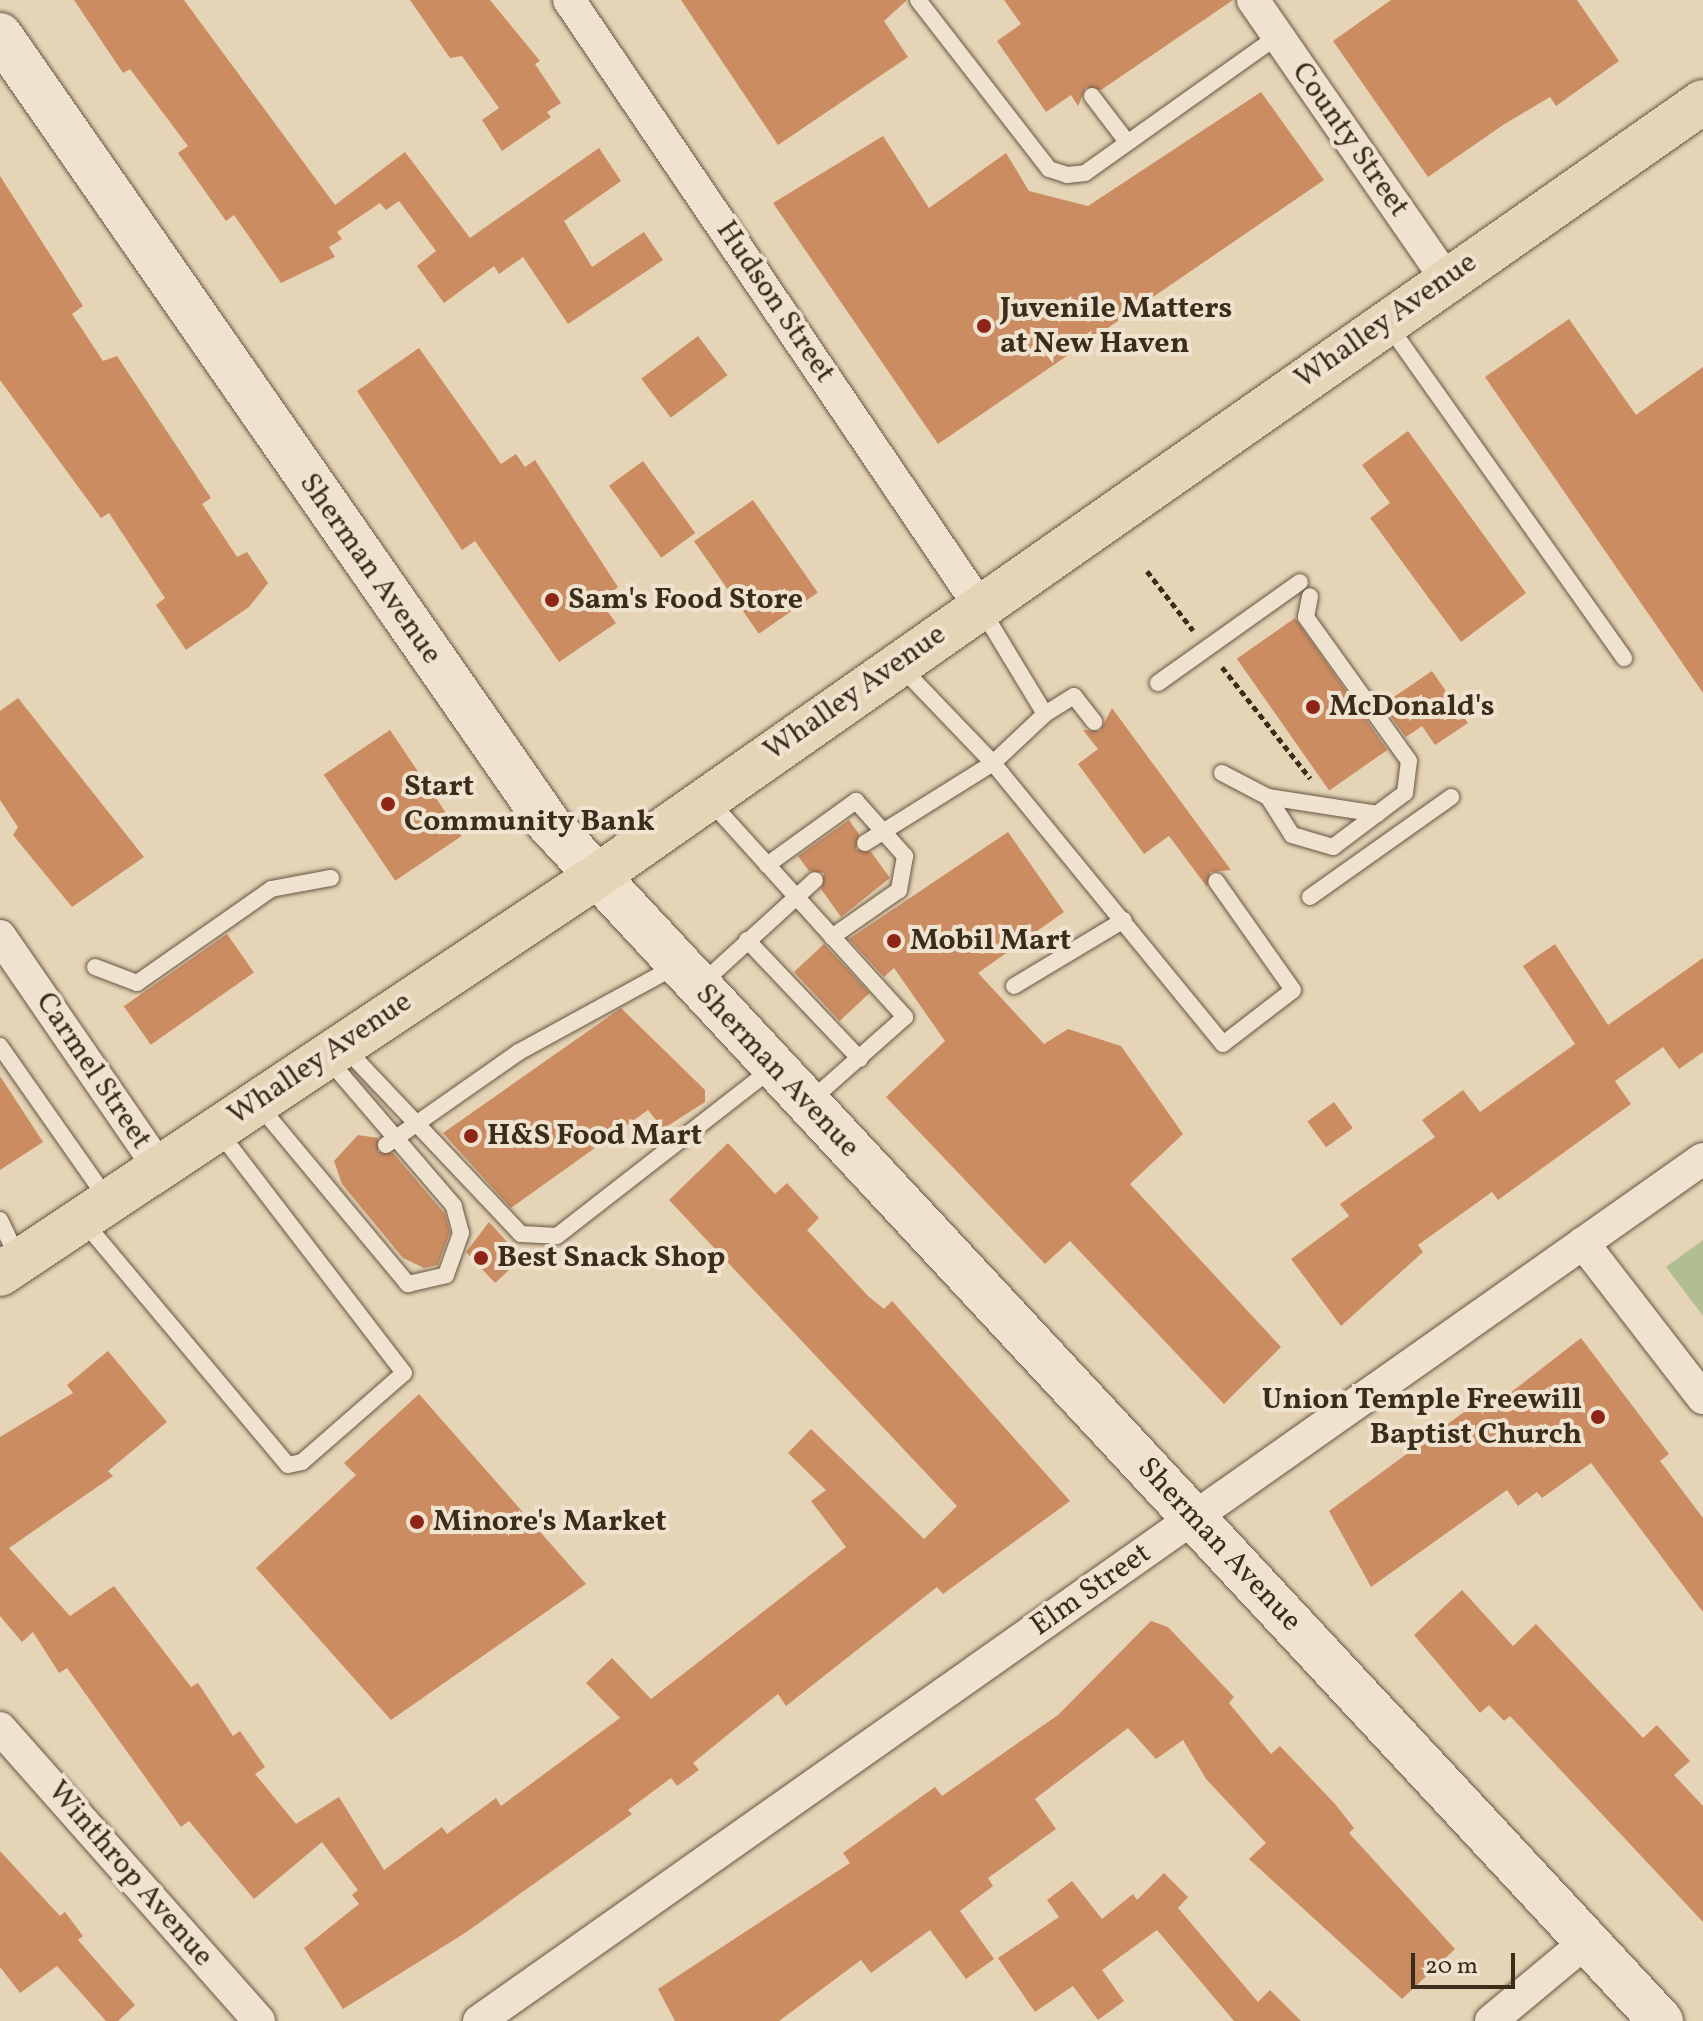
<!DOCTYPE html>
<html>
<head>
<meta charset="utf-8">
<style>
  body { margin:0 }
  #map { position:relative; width:1703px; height:2021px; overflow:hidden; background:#e6d4b7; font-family:Vollkorn,serif }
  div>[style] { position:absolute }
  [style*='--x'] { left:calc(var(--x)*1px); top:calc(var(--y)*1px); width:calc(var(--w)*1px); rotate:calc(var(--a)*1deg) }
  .green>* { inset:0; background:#b0be92 }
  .building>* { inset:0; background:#cc8c62; transform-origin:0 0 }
  .path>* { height:5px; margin-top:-2.5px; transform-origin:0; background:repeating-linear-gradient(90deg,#3c2c1a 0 6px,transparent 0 10px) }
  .roads { filter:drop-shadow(0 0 2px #665641) drop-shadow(0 0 2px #665641) }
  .service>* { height:16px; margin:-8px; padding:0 8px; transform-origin:8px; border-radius:8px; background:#efe3d0 }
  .minor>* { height:32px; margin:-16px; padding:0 16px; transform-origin:16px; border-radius:16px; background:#efe3d0 }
  .secondary>* { height:44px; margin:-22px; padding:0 22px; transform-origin:22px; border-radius:22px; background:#efe3d0 }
  .primary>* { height:44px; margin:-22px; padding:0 22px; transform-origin:22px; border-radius:22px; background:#e6d4b7 }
  .dots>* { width:22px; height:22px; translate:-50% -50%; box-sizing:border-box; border:4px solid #efe3d0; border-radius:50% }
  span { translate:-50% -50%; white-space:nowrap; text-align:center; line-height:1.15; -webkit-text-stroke:8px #efe3d0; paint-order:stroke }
  .street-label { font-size:30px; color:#3c2c1a }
  .poi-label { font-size:30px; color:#3c2c1a; font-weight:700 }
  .left { translate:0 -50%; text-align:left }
  .right { translate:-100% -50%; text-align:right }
  .scale { position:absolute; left:1411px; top:1953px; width:104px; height:36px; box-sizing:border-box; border:4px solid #3c2c1a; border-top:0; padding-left:10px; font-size:24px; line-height:28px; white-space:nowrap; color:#3c2c1a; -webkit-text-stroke:6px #efe3d0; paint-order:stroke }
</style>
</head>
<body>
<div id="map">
  <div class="green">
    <div style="clip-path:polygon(1703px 1240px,1703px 1316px,1666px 1267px)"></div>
  </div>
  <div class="building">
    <div style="clip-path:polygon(74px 0,184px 0,335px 205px,405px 152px,470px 238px,599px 148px,621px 181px,564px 221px,592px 267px,644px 232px,663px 260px,568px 324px,523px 257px,499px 274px,494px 266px,444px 303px,417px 266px,436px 251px,399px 201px,386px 210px,380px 203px,337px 232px,342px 239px,329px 247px,335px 257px,281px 283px,234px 215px,226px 221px,178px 153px,188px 146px,130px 69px,123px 73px)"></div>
    <div style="clip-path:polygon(410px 0,490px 0,540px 61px,535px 64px,561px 103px,547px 112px,551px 117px,502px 151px,482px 120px,499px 108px,462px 56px,450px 58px)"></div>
    <div style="clip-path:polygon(681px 0,907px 0,884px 21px,908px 57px,778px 145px)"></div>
    <div style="clip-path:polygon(1004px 0,1233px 0,1101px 90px,1086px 87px,1078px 106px,1071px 95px,1046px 112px,997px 41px,1021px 24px)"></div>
    <div style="clip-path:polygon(1391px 0,1577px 0,1619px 61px,1556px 106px,1550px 97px,1503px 125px,1428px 177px,1333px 41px)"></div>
    <div style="clip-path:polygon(1261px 92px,1324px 180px,938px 444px,773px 203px,883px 136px,929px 208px,1006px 153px,1029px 191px,1088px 206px)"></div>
    <div style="clip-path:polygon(0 176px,83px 306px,72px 314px,103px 361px,117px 356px,211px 498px,202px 504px,237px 557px,247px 552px,268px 583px,249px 607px,186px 650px,156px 605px,165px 598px,109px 513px,101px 518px,0 380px)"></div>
    <div style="clip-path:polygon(1569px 319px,1636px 415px,1703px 367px,1703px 693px,1485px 377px)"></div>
    <div style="left:698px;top:336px;width:49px;height:71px;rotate:53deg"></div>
    <div style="clip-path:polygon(419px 348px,501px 464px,516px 454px,525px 467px,535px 460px,618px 587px,600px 601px,616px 623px,559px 662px,475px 541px,462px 550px,357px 391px)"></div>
    <div style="clip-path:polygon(1408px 431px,1526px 593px,1461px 642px,1370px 518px,1390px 503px,1362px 465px)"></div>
    <div style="left:643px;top:461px;width:89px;height:42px;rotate:54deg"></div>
    <div style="left:753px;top:500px;width:113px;height:72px;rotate:55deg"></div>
    <div style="left:1295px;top:618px;width:161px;height:71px;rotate:55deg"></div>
    <div style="clip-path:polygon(1432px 671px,1468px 723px,1435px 745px,1422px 726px,1406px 737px,1382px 705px)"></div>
    <div style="clip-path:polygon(18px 698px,144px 857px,72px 907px,13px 835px,18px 827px,0 800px,0 711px)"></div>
    <div style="clip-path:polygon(1112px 708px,1231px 870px,1210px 872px,1207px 887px,1169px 836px,1144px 854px,1078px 764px,1098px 749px,1083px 730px,1100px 731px)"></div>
    <div style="left:390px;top:730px;width:128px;height:80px;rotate:56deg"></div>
    <div style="clip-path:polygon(849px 820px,859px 834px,856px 849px,871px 852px,890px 878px,841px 917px,821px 889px,824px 873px,809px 871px,798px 856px)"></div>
    <div style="clip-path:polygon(1008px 832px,1064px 912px,978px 973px,1044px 1044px,1068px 1029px,1121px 1046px,1183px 1134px,1130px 1184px,1281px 1347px,1224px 1404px,1070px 1241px,1045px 1264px,886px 1097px,945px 1041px,894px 968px,884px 977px,849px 939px)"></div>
    <div style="left:227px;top:934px;width:47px;height:126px;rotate:55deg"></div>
    <div style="left:824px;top:944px;width:67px;height:41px;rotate:47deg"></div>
    <div style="clip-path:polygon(1555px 944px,1608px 1025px,1703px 958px,1703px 1052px,1679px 1069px,1663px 1047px,1615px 1081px,1631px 1104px,1498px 1200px,1492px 1192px,1418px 1245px,1423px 1252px,1341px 1326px,1291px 1259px,1349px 1216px,1340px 1204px,1435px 1137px,1422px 1120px,1463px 1090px,1480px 1112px,1575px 1044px,1523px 966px)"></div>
    <div style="clip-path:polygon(621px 1008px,705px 1090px,705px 1102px,663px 1129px,648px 1110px,511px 1208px,443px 1133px)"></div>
    <div style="clip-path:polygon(0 1076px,43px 1142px,0 1170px)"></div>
    <div style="left:1334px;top:1102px;width:32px;height:33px;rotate:54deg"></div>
    <div style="clip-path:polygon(358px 1135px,378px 1138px,378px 1152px,393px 1153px,445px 1214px,450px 1232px,438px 1265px,424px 1268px,403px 1258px,342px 1184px,334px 1161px)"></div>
    <div style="clip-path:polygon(728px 1143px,775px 1194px,787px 1183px,819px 1218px,807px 1230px,868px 1296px,884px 1309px,892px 1301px,1070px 1501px,943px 1594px,937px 1587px,786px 1706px,778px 1694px,693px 1763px,699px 1770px,677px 1786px,671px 1778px,628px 1810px,632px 1814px,465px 1933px,343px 2009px,304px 1948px,359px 1904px,352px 1895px,358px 1890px,322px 1842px,254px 1899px,189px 1821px,181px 1827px,67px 1668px,59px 1673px,33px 1632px,22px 1642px,0 1616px,0 1437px,73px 1393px,67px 1385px,108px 1351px,167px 1422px,108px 1471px,113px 1476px,9px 1548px,70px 1616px,114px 1586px,191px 1687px,198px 1683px,233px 1736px,240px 1731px,265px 1767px,255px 1774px,296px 1824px,339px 1797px,384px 1870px,442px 1827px,447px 1834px,496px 1798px,501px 1806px,620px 1718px,586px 1683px,612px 1658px,651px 1699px,846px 1547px,811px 1501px,826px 1490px,788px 1453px,811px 1429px,924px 1539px,957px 1506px,669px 1200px)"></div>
    <div style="clip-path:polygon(489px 1222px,522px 1258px,495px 1283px,466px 1252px)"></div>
    <div style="clip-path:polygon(1581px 1338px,1669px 1454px,1660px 1461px,1703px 1518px,1703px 1612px,1591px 1463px,1542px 1498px,1537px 1492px,1518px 1506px,1507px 1490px,1371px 1587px,1329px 1511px,1494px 1390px,1501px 1400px)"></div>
    <div style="clip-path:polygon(419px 1394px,586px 1584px,391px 1720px,256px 1568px,356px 1475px,344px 1463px)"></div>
    <div style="clip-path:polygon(1462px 1590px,1513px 1646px,1536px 1624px,1643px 1738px,1657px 1725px,1690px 1761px,1674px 1775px,1703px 1806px,1703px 1922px,1510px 1716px,1504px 1721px,1489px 1705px,1480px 1713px,1414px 1635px)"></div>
    <div style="clip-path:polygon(1151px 1621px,1168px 1627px,1234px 1697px,1229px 1703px,1271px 1754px,1280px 1746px,1335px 1804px,1354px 1828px,1349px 1833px,1455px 1949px,1402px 1999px,1249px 1859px,1266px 1843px,1206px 1779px,1183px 1740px,1156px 1759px,1128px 1728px,1035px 1799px,1056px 1829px,988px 1878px,993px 1886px,960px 1911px,994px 1959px,966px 1979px,930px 1930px,871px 1973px,861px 1960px,779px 2021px,675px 2021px,658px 1989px,850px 1863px,843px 1853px,935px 1787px,942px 1796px,1058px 1715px)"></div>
    <div style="clip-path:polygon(0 1851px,60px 1916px,65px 1912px,83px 1936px,78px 1940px,135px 2005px,118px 2021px,106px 2021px,57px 1966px,20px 1993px,0 1967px)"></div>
    <div style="clip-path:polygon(1164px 1873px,1188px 1897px,1178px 1908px,1258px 2002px,1270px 1990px,1301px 2021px,1234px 2021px,1157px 1930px,1102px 1970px,1124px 2001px,1098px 2020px,1073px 1986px,1035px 2012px,998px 1958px,1059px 1917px,1047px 1900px,1072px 1881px,1102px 1919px,1133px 1894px,1137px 1900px)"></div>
  </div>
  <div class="path">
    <div style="--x:1147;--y:571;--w:75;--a:52.1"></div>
    <div style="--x:1222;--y:667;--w:142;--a:51.6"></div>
  </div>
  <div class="roads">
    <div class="service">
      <div style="--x:918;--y:0;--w:214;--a:52.2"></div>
      <div style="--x:1049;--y:169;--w:19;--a:18"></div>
      <div style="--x:1067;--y:175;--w:18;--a:-6"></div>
      <div style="--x:1085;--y:173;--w:237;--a:-35.4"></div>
      <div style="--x:1092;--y:96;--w:58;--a:52.7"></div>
      <div style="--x:1389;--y:326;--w:407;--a:54.7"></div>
      <div style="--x:901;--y:667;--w:133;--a:46.2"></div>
      <div style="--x:993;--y:763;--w:363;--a:50.7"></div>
      <div style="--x:1223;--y:1044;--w:88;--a:-37.6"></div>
      <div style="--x:1293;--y:990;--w:133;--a:-125.2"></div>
      <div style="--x:1158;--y:683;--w:174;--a:-35.4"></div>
      <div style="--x:1045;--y:714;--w:34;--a:-32"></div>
      <div style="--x:1074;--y:696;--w:33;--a:52"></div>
      <div style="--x:1222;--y:773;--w:52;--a:27.6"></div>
      <div style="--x:1268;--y:797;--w:111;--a:8.8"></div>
      <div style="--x:1268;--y:797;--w:45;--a:57.7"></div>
      <div style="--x:1292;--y:835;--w:43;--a:16.3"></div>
      <div style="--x:1333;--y:847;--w:90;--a:-36.9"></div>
      <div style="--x:1405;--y:793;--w:32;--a:-83"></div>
      <div style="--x:1409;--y:761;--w:177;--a:-125.6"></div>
      <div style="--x:1306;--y:617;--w:21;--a:-79"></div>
      <div style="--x:708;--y:799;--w:294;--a:47.9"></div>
      <div style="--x:905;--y:1017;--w:127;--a:138.5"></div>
      <div style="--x:865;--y:843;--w:151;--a:-32"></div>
      <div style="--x:993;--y:763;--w:71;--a:-43.3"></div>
      <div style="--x:1045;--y:714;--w:122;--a:-121.2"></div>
      <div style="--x:767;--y:865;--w:110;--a:-35.7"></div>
      <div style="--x:856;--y:801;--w:74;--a:48.3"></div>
      <div style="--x:905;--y:856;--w:35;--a:100"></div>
      <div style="--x:899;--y:890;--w:82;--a:145"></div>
      <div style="--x:1310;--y:897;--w:173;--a:-35.3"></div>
      <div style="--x:747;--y:940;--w:164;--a:46.5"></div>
      <div style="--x:95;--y:967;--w:45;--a:20.9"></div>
      <div style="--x:137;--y:983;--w:164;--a:-35"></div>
      <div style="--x:271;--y:889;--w:61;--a:-10.4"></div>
      <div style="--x:699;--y:986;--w:157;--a:-42.4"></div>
      <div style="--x:1014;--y:986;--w:128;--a:-31"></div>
      <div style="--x:0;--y:1046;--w:187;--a:55"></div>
      <div style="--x:345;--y:1048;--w:256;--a:46.6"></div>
      <div style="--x:521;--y:1234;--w:36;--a:3"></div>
      <div style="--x:557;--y:1236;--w:274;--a:-37.9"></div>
      <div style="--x:257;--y:1103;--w:236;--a:50.2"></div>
      <div style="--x:408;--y:1284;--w:39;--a:-13"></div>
      <div style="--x:446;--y:1275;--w:45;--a:-70.3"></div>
      <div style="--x:461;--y:1233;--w:28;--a:-105"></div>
      <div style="--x:454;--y:1206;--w:195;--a:-130.6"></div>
      <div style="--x:386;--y:1145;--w:162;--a:-35"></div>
      <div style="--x:519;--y:1052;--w:179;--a:-28.7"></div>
      <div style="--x:0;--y:1220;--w:42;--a:64.7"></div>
      <div style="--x:84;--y:1222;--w:317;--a:50"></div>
      <div style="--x:288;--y:1465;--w:14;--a:-12"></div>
      <div style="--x:302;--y:1462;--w:135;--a:-41.1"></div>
      <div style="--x:404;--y:1373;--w:307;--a:-127.5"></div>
    </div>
    <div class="minor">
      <div style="--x:569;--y:0;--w:731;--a:55.88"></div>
      <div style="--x:1253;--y:0;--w:339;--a:55.3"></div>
      <div style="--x:0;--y:936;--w:279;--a:55.5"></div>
      <div style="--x:1583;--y:1243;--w:196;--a:52.3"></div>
      <div style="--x:0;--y:1728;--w:391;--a:48.5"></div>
      <div style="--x:479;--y:2021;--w:1497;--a:-35.16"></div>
      <div style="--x:1491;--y:2021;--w:125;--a:-39.8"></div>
    </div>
    <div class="secondary">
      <div style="--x:0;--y:35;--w:961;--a:55.17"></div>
      <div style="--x:549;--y:824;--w:1634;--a:47.11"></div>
    </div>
    <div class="primary">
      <div style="--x:0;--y:1274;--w:716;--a:-33.67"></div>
      <div style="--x:596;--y:877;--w:1351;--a:-35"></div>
    </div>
  </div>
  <div class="dots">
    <div style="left:984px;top:326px;background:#8f2418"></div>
    <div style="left:552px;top:600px;background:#8f2418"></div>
    <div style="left:1313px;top:707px;background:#8f2418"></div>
    <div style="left:388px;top:804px;background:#8f2418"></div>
    <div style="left:894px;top:941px;background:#8f2418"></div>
    <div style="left:471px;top:1136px;background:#8f2418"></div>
    <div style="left:481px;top:1258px;background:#8f2418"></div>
    <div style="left:1598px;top:1417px;background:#8f2418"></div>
    <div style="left:417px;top:1522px;background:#8f2418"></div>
  </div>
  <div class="street-label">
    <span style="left:1350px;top:140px;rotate:55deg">County Street</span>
    <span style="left:775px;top:302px;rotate:56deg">Hudson Street</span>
    <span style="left:1386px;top:321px;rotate:-35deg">Whalley Avenue</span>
    <span style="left:370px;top:569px;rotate:55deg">Sherman Avenue</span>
    <span style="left:855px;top:693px;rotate:-35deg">Whalley Avenue</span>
    <span style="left:320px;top:1059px;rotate:-34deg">Whalley Avenue</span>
    <span style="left:93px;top:1071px;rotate:56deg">Carmel Street</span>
    <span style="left:777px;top:1071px;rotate:47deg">Sherman Avenue</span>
    <span style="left:1219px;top:1545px;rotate:47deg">Sherman Avenue</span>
    <span style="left:1091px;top:1590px;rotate:-35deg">Elm Street</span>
    <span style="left:130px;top:1874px;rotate:49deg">Winthrop Avenue</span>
  </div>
  <div class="poi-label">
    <span class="left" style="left:1000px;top:326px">Juvenile Matters<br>at New Haven</span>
    <span class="left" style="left:568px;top:600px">Sam's Food Store</span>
    <span class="left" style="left:1329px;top:707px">McDonald's</span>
    <span class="left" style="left:404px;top:804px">Start<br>Community Bank</span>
    <span class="left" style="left:910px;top:941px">Mobil Mart</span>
    <span class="left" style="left:487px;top:1136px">H&amp;S Food Mart</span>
    <span class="left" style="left:497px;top:1258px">Best Snack Shop</span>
    <span class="right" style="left:1582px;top:1417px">Union Temple Freewill<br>Baptist Church</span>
    <span class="left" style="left:433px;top:1522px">Minore's Market</span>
  </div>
  <div class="scale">20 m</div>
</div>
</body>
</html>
